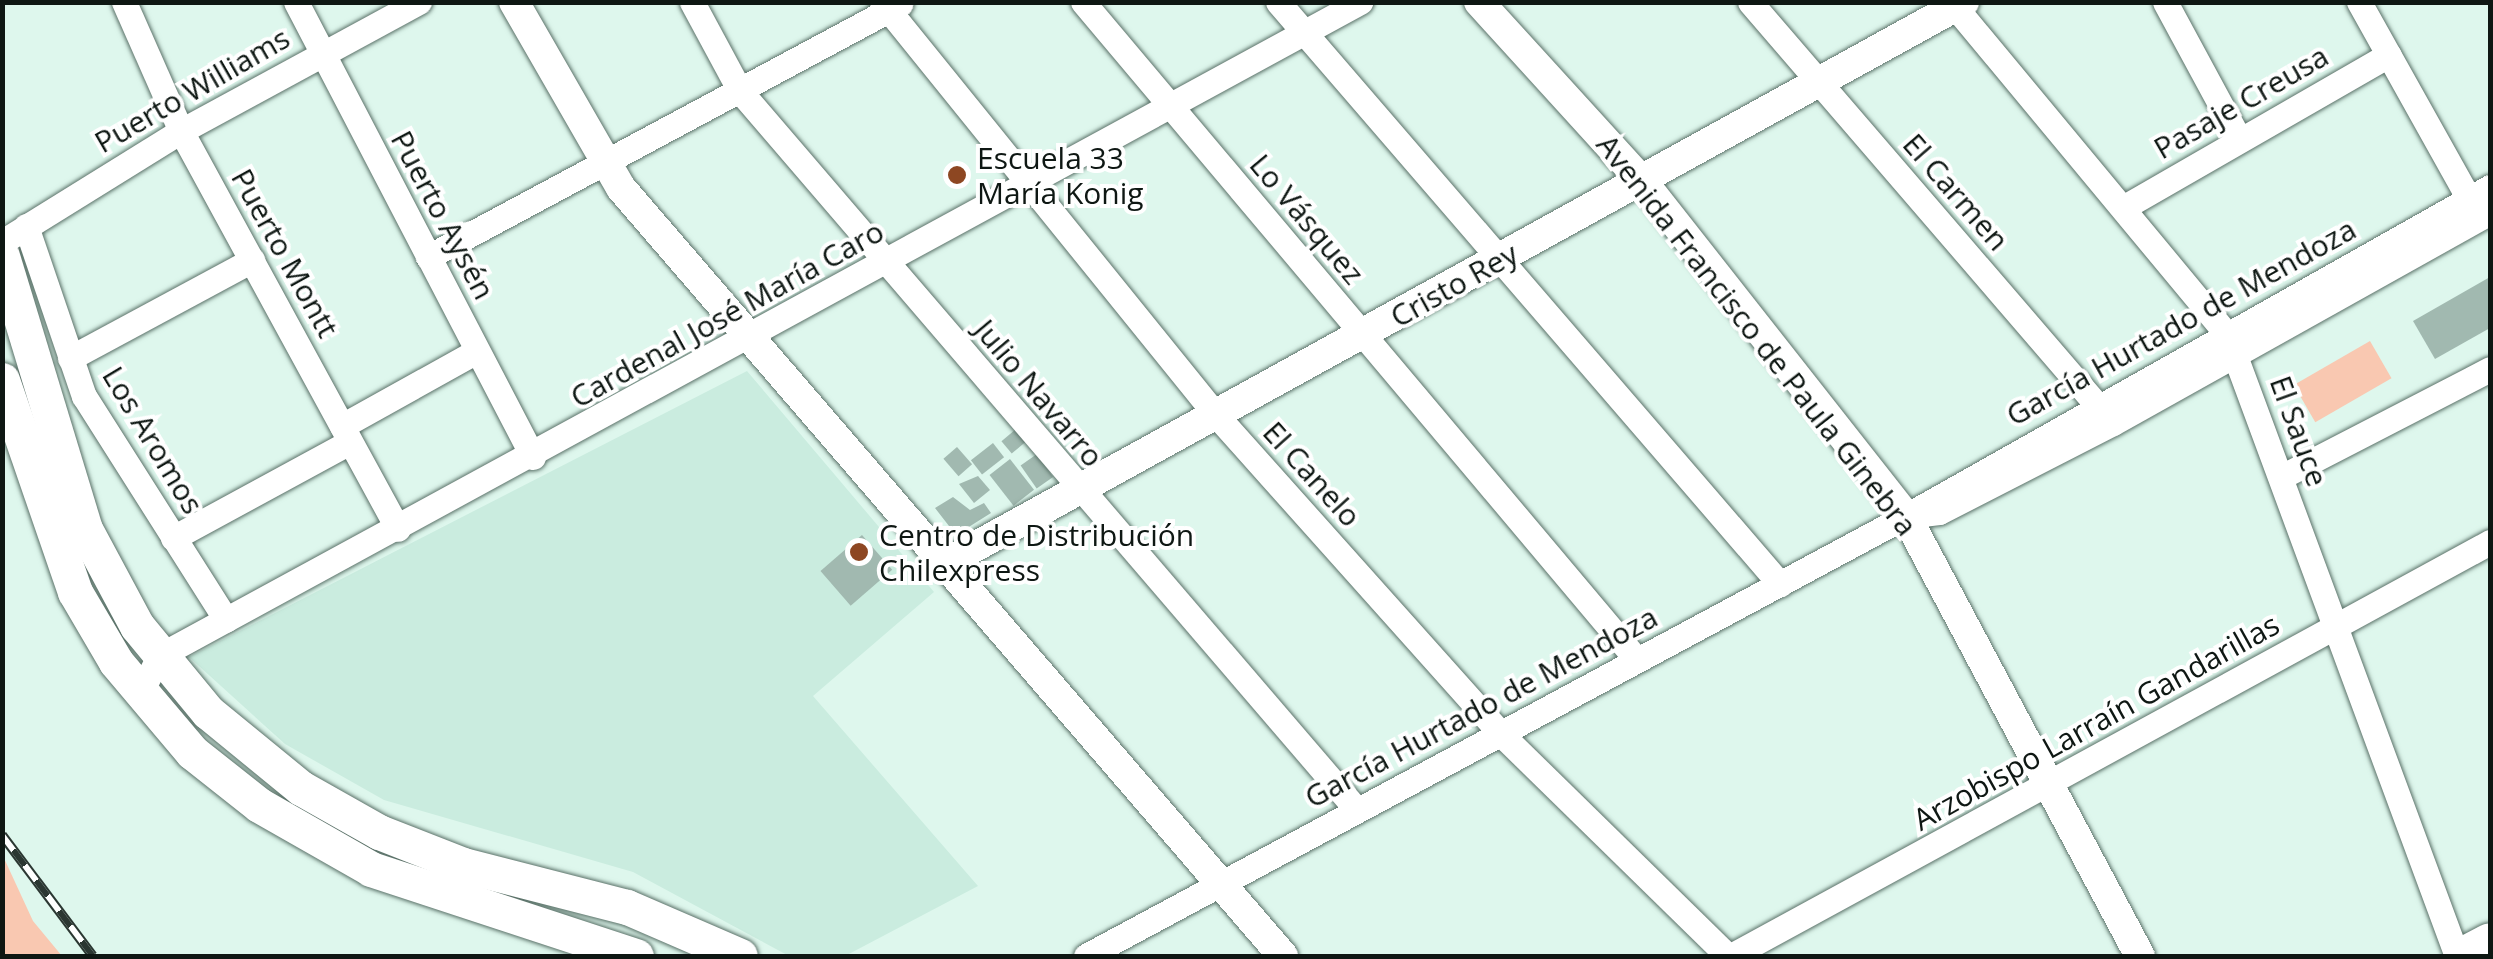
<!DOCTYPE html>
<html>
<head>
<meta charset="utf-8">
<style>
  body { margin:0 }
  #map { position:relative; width:2493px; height:959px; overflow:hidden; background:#def7ed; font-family:"Open Sans",sans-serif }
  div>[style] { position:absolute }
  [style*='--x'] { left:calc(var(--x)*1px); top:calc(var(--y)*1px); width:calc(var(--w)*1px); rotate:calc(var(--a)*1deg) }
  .built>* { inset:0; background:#caecdf }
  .green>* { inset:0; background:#f9c8b1; transform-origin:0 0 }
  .building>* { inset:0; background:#a1b9b0; transform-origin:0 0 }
  .roads { filter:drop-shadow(0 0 2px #5a7168) drop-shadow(0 0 2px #5a7168) }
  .minor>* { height:25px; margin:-12.5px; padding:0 12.5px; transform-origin:12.5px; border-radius:12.5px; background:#fff }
  .tertiary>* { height:30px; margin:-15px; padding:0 15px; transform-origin:15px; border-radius:15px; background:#fff }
  .secondary>* { height:35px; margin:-17.5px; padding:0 17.5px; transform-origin:17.5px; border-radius:17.5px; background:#fff }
  .trunk>* { height:40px; margin:-20px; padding:0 20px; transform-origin:20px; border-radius:20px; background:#fff }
  .rail>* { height:10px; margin-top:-5px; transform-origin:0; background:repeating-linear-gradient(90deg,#fff 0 19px,#2b3732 0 38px); box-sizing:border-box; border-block:2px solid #2b3732 }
  .dots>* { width:28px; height:28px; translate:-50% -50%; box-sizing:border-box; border:5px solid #fff; border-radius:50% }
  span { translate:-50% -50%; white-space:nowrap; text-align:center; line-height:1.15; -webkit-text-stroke:8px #fff; paint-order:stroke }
  .street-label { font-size:30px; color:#0e1713 }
  .poi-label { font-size:30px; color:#0e1713 }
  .left { translate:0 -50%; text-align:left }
  .frame { position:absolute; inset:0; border:5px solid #0e1713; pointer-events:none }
</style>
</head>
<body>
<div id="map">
  <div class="built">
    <div style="clip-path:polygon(747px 371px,934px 592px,813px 696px,978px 886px,845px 956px,789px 956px,633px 872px,384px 800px,285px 744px,189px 657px)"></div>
  </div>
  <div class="green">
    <div style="left:2370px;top:341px;width:43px;height:88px;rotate:60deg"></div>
    <div style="clip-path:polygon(3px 856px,33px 921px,62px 956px,3px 956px)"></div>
  </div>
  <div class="building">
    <div style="clip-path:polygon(2490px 277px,2490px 328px,2435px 359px,2413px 321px)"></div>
    <div style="left:1016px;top:429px;width:16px;height:19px;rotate:50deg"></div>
    <div style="left:993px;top:443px;width:18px;height:28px;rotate:52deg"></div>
    <div style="left:957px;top:447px;width:23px;height:18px;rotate:49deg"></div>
    <div style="left:1037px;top:454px;width:28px;height:20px;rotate:55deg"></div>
    <div style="left:1010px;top:459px;width:39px;height:26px;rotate:52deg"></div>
    <div style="clip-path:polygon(978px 476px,990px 490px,974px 503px,959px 484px)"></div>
    <div style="clip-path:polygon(953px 497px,970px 510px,984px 503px,991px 513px,956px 535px,935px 508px)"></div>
    <div style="left:862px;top:535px;width:46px;height:55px;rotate:49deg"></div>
  </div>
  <div class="roads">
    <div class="minor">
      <div style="--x:124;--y:2;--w:141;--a:66.2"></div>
      <div style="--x:181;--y:131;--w:453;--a:61.4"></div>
      <div style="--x:296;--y:2;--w:513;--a:62.49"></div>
      <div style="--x:692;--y:2;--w:101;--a:61.7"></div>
      <div style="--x:740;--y:91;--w:947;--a:49.37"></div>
      <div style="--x:882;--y:2;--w:531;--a:51.04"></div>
      <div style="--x:1216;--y:415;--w:426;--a:48.2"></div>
      <div style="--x:1500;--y:733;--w:319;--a:44.4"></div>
      <div style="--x:1083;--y:2;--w:860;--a:49.9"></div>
      <div style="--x:1278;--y:2;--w:769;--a:49.22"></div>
      <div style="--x:1750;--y:2;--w:550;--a:49.27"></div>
      <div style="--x:1951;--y:2;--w:432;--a:50.3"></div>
      <div style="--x:2227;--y:334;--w:663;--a:69.71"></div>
      <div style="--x:2165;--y:2;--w:156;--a:61.6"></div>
      <div style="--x:2359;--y:2;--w:226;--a:60.8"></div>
      <div style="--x:2126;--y:206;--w:303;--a:-29.9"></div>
      <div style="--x:26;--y:226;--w:180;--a:71.2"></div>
      <div style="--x:84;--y:396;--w:265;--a:57.6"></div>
      <div style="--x:2;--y:242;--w:211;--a:-31.8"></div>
      <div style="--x:181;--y:131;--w:271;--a:-28.5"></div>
      <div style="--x:428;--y:257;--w:536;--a:-28.19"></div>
      <div style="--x:70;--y:358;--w:207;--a:-28.3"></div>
      <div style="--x:342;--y:426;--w:154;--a:-29.1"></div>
      <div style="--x:2281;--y:477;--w:235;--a:-27.3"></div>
      <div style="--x:1906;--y:516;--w:33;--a:-7"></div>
      <div style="--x:1939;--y:512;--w:195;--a:-27.1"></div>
      <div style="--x:2113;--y:423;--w:432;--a:-29.2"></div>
      <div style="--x:173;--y:538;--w:201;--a:-28.5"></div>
      <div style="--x:140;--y:694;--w:42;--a:-63.4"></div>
      <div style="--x:159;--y:656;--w:1368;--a:-28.57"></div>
      <div style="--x:1086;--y:956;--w:931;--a:-28.22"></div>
      <div style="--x:1906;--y:516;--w:670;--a:-29.4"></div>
      <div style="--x:1731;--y:956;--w:865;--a:-28.61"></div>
    </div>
    <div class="tertiary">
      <div style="--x:514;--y:2;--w:215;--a:60.1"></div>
      <div style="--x:621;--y:188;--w:1014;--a:49.24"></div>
      <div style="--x:1479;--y:2;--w:244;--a:47.7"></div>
      <div style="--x:1643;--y:182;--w:425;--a:51.8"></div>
      <div style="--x:1906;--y:516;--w:498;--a:62"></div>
      <div style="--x:942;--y:565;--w:1167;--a:-28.85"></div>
    </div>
    <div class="secondary">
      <div style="--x:2;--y:256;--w:285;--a:73.1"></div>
      <div style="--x:85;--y:529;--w:110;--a:61.8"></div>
      <div style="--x:137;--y:626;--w:112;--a:50.5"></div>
      <div style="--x:208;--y:712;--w:120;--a:39.3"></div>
      <div style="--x:301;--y:788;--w:90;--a:29.4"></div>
      <div style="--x:379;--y:832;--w:90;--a:21.4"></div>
      <div style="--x:463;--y:865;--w:169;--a:14.4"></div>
      <div style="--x:627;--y:907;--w:123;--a:23.4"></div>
      <div style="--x:2;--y:380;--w:224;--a:71"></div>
      <div style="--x:75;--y:592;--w:81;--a:59.6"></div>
      <div style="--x:116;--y:662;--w:118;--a:49.8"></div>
      <div style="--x:192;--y:752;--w:85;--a:38.3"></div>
      <div style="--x:259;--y:805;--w:129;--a:29.7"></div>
      <div style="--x:371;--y:869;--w:279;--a:18.2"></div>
    </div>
    <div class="trunk">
      <div style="--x:2466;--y:956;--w:27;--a:-28"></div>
    </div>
  </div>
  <div class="rail">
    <div style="--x:2;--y:835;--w:151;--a:53.1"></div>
  </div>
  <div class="dots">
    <div style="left:957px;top:175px;background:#8d4722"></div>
    <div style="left:859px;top:552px;background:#8d4722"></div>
  </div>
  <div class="street-label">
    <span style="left:192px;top:90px;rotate:-30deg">Puerto Williams</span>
    <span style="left:2241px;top:102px;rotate:-30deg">Pasaje Creusa</span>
    <span style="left:1956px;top:192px;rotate:49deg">El Carmen</span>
    <span style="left:443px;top:215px;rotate:62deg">Puerto Aysén</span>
    <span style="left:1307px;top:219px;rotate:50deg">Lo Vásquez</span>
    <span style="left:285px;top:253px;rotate:61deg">Puerto Montt</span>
    <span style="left:1454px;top:285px;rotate:-29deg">Cristo Rey</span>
    <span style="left:727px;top:314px;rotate:-29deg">Cardenal José María Caro</span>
    <span style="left:2181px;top:322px;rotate:-29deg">García Hurtado de Mendoza</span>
    <span style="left:1757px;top:335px;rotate:52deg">Avenida Francisco de Paula Ginebra</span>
    <span style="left:1039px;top:393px;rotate:50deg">Julio Navarro</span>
    <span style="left:2299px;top:431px;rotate:70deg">El Sauce</span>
    <span style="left:153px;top:440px;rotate:59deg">Los Aromos</span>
    <span style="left:1312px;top:474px;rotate:48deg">El Canelo</span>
    <span style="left:1481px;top:707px;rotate:-28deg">García Hurtado de Mendoza</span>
    <span style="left:2096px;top:722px;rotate:-29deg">Arzobispo Larraín Gandarillas</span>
  </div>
  <div class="poi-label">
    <span class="left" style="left:977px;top:175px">Escuela 33<br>María Konig</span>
    <span class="left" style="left:879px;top:552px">Centro de Distribución<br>Chilexpress</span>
  </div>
  <div class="frame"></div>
</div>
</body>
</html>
